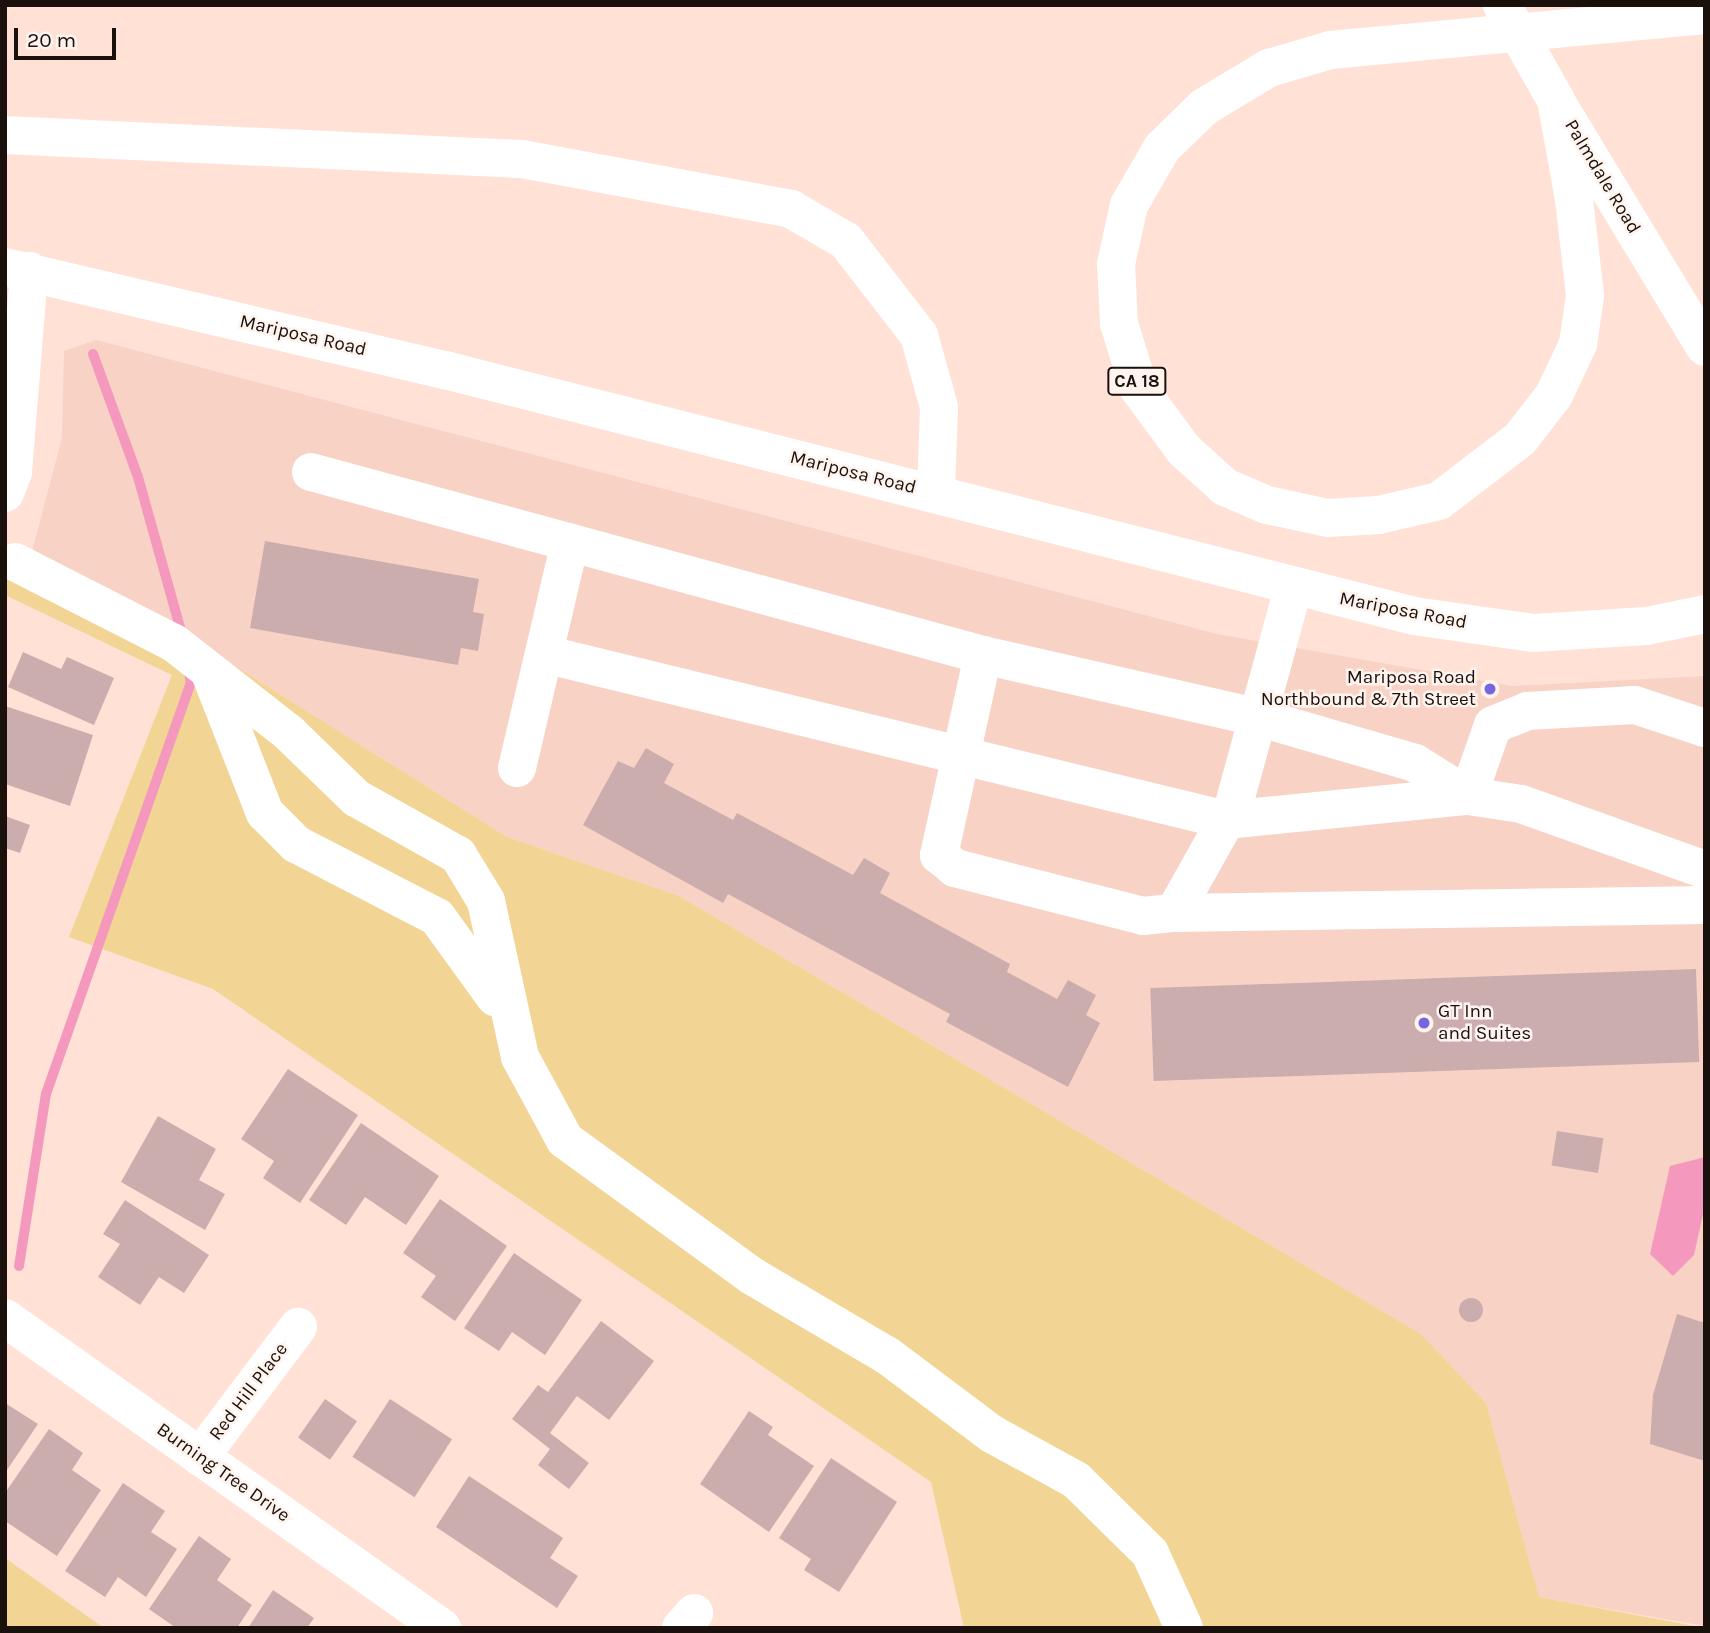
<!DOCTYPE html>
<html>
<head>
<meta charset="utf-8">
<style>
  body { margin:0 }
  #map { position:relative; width:1710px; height:1633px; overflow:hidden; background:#ffe1d6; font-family:Karla,sans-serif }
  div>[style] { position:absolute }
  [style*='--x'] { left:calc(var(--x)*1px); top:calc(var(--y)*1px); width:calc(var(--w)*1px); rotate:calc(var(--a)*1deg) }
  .built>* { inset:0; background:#f8d2c5 }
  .green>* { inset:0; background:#f2d594 }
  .water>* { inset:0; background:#f499bd }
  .stream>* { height:10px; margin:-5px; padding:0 5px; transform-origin:5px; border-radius:5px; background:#f499bd }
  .building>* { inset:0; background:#ccadad; transform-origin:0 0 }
  .round { border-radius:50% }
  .minor>* { height:38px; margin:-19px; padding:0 19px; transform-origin:19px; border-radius:19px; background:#fff }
  .major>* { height:38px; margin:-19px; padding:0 19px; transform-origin:19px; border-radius:19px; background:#fff }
  .highway>* { height:38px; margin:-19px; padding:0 19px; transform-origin:19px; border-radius:19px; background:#fff }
  .dots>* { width:19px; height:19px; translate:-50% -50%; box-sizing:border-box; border:4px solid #fff3ee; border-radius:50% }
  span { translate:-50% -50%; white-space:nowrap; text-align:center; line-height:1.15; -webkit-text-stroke:5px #fff3ee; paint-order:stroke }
  .shield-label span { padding:2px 5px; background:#fff3ee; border:2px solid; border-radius:5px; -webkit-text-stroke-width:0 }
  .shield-label { font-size:18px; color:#1a110d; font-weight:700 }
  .street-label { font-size:19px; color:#1a110d }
  .poi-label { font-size:19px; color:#1a110d }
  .right { translate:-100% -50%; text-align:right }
  .left { translate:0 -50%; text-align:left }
  .frame { position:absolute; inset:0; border:7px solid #1a110d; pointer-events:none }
  .scale { position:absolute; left:14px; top:28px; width:102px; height:32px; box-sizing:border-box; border:4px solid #1a110d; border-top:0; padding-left:9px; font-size:21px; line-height:24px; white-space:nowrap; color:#1a110d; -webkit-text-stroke:5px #fff3ee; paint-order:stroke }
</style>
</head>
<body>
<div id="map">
  <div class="built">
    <div style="clip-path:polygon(96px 340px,1217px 634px,1512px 686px,1705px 676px,1705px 1626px,1539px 1597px,1486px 1403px,1421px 1334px,679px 896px,507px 837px,176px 629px,30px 559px,62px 438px,64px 351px)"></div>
  </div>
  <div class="green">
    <div style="clip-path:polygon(5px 547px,176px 629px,507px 837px,679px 896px,1421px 1334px,1486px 1403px,1539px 1597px,1705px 1628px,964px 1628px,931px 1482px,213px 989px,69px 937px,172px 675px,5px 595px)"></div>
    <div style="clip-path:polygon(5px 1558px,104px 1628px,5px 1628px)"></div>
  </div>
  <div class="water">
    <div style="clip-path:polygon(1705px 1157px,1705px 1205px,1694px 1255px,1673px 1276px,1650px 1254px,1670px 1166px)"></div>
  </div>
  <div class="stream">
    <div style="--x:93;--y:354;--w:131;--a:69.9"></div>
    <div style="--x:138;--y:477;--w:167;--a:74.4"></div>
    <div style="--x:19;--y:1266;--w:174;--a:-81.1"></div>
    <div style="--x:46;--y:1094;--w:436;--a:-70.6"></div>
    <div style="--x:191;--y:683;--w:15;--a:-101"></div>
  </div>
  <div class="building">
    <div style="clip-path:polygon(265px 541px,479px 579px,473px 612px,484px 614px,478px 651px,461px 648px,458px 665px,250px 628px)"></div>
    <div style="clip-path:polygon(23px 652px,61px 669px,67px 657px,114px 678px,94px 725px,8px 687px)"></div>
    <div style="clip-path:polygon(5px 706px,93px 735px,70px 806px,5px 784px)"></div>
    <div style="clip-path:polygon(646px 748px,674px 764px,664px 783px,733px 820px,737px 813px,853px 875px,864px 858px,890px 873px,880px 893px,1010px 964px,1007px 972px,1057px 999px,1068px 980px,1096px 995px,1086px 1015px,1100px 1023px,1068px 1087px,946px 1022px,950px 1014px,728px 894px,723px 903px,583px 825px,618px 761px,634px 768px)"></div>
    <div style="clip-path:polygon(5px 816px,30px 825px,20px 853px,5px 848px)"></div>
    <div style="left:1696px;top:969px;width:93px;height:546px;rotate:88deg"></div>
    <div style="clip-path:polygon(288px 1069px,358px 1115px,300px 1203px,263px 1178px,274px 1161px,241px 1139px)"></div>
    <div style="clip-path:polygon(158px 1116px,216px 1149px,199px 1180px,225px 1194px,205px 1230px,121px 1182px)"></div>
    <div style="clip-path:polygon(361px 1123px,439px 1176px,406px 1225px,365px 1197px,346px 1225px,309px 1200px)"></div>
    <div style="left:1557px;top:1131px;width:47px;height:35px;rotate:9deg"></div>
    <div style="clip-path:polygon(440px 1199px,507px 1246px,455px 1321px,421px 1297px,436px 1276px,403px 1253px)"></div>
    <div style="clip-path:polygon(125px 1200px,209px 1255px,184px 1293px,159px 1277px,140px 1305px,98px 1277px,120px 1244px,103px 1234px)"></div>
    <div style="clip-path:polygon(514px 1253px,582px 1300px,545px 1355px,512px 1332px,499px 1351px,464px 1328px)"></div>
    <div class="round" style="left:1459px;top:1298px;width:24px;height:24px"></div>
    <div style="clip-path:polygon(1677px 1314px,1705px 1323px,1705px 1461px,1650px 1444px,1653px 1395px)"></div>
    <div style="clip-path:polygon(601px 1321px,654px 1361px,609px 1420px,577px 1396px,550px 1433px,589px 1463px,569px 1489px,538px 1465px,550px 1449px,512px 1419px,538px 1385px,548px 1392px)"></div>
    <div style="left:325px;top:1399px;width:39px;height:47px;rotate:35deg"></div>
    <div style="left:390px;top:1399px;width:74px;height:69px;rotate:33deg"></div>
    <div style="clip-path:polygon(5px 1403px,38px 1424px,5px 1473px)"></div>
    <div style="clip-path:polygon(749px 1411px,773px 1427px,768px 1435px,814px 1466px,769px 1532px,700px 1484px)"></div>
    <div style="clip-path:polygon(49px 1429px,83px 1453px,72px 1470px,101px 1490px,57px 1556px,5px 1521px,5px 1493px)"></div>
    <div style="clip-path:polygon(831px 1458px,897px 1502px,839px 1592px,804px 1570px,811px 1559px,779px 1538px)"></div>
    <div style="clip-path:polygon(469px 1476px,563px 1538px,550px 1558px,578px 1576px,557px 1608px,436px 1527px)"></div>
    <div style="clip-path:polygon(123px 1483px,165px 1511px,151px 1532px,177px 1549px,146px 1597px,118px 1577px,105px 1597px,65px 1571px)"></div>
    <div style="clip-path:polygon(199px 1536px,231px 1559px,217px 1580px,252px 1605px,237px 1628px,176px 1628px,149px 1609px)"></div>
    <div style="clip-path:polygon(273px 1590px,314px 1618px,307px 1628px,248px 1628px)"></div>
  </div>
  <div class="minor">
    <div style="--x:311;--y:472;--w:696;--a:15.23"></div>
    <div style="--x:983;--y:655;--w:281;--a:12.8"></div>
    <div style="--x:1257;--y:717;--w:165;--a:16.2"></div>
    <div style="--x:1415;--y:763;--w:62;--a:31.9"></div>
    <div style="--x:1468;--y:796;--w:75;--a:-70.6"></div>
    <div style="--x:1493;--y:725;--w:37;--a:-22"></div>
    <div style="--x:1527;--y:711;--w:108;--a:-3.2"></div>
    <div style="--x:1635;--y:705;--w:74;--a:18.2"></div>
    <div style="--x:5;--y:493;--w:22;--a:-69"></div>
    <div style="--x:13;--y:472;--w:202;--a:-85.4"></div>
    <div style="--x:15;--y:562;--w:178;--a:27"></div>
    <div style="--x:174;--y:643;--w:146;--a:38"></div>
    <div style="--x:289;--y:733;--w:93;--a:44.1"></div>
    <div style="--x:356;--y:798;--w:117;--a:29.2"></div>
    <div style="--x:458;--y:855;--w:54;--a:58.7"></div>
    <div style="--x:486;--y:901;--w:160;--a:77.7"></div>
    <div style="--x:520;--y:1057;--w:94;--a:61.5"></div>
    <div style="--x:565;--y:1140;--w:231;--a:36"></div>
    <div style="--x:752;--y:1276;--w:158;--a:30.5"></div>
    <div style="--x:888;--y:1356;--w:130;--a:36.9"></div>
    <div style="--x:992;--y:1434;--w:96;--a:28.7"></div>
    <div style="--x:1076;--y:1480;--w:104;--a:44.6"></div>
    <div style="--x:1150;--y:1553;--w:82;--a:65.6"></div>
    <div style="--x:544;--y:654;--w:702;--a:13.68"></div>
    <div style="--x:1226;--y:820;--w:243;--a:-5.7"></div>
    <div style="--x:1468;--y:796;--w:54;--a:8.6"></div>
    <div style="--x:1521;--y:804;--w:195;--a:19.7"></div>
    <div style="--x:983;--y:655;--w:205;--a:102.4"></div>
    <div style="--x:939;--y:855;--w:21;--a:39"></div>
    <div style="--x:955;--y:868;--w:194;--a:14.3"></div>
    <div style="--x:1143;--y:916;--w:31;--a:-6"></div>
    <div style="--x:1174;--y:913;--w:120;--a:-60.7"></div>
    <div style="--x:1233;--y:808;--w:228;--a:-74.7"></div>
    <div style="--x:210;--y:673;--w:150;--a:68.6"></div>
    <div style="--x:265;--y:813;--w:44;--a:45"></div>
    <div style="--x:296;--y:844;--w:159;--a:27.4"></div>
    <div style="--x:437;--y:917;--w:99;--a:54.1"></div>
    <div style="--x:517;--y:768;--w:232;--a:-76.8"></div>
    <div style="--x:1174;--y:913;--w:531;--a:-0.86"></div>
    <div style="--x:5;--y:1318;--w:536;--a:35.35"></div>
    <div style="--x:200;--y:1457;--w:163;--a:-53"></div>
    <div style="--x:681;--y:1628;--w:20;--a:-49"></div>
  </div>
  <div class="major">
    <div style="--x:1557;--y:103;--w:285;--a:58.8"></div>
    <div style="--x:5;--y:267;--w:452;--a:13.2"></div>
    <div style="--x:445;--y:370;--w:1000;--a:14.24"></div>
    <div style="--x:1414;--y:616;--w:120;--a:8.1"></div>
    <div style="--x:1533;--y:633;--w:114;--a:-3.5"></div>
    <div style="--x:1647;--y:626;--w:59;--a:-11.7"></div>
  </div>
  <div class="highway">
    <div style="--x:1502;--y:5;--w:109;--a:60.4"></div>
    <div style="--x:1556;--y:100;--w:101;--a:79.7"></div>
    <div style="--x:1574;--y:199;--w:98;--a:83.5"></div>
    <div style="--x:1585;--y:296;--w:49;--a:98.3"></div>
    <div style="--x:1578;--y:344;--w:56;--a:115.2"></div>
    <div style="--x:1554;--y:395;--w:56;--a:127.7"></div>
    <div style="--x:1520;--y:439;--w:102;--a:142.6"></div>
    <div style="--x:1439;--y:501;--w:62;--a:166.9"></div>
    <div style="--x:1379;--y:515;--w:51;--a:176.6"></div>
    <div style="--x:1328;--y:518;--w:62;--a:-168"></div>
    <div style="--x:1267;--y:505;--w:46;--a:-156.8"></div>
    <div style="--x:1225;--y:487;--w:55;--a:-137.9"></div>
    <div style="--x:1184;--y:450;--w:76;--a:-126.4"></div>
    <div style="--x:1139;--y:389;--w:69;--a:-106.9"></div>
    <div style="--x:1119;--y:323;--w:59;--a:-92.9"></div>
    <div style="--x:1116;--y:264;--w:60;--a:-77.6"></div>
    <div style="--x:1129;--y:205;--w:66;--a:-59.9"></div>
    <div style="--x:1162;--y:148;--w:59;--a:-44.3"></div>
    <div style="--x:1204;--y:107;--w:76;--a:-31"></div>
    <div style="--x:1269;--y:68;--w:64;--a:-16.4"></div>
    <div style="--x:1330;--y:50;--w:377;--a:-5.3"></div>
    <div style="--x:5;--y:135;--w:518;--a:2.66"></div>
    <div style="--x:522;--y:159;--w:274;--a:10.5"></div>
    <div style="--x:791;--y:209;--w:64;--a:30.2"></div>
    <div style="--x:846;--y:241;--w:119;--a:52.2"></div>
    <div style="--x:919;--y:335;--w:75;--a:74.5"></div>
    <div style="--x:939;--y:407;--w:87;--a:92"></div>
  </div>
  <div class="dots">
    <div style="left:1490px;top:689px;background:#7866e1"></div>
    <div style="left:1424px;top:1023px;background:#7866e1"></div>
  </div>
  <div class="shield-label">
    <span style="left:1137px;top:381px">CA 18</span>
  </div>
  <div class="street-label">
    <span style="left:1602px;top:177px;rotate:59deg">Palmdale Road</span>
    <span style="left:303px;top:336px;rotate:13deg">Mariposa Road</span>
    <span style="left:853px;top:473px;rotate:14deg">Mariposa Road</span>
    <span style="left:1403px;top:611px;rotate:11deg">Mariposa Road</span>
    <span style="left:249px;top:1392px;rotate:-53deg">Red Hill Place</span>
    <span style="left:223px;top:1473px;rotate:35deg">Burning Tree Drive</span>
  </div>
  <div class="poi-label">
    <span class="right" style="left:1476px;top:689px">Mariposa Road<br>Northbound &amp; 7th Street</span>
    <span class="left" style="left:1438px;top:1023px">GT Inn<br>and Suites</span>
  </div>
  <div class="frame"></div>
  <div class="scale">20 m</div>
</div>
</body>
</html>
